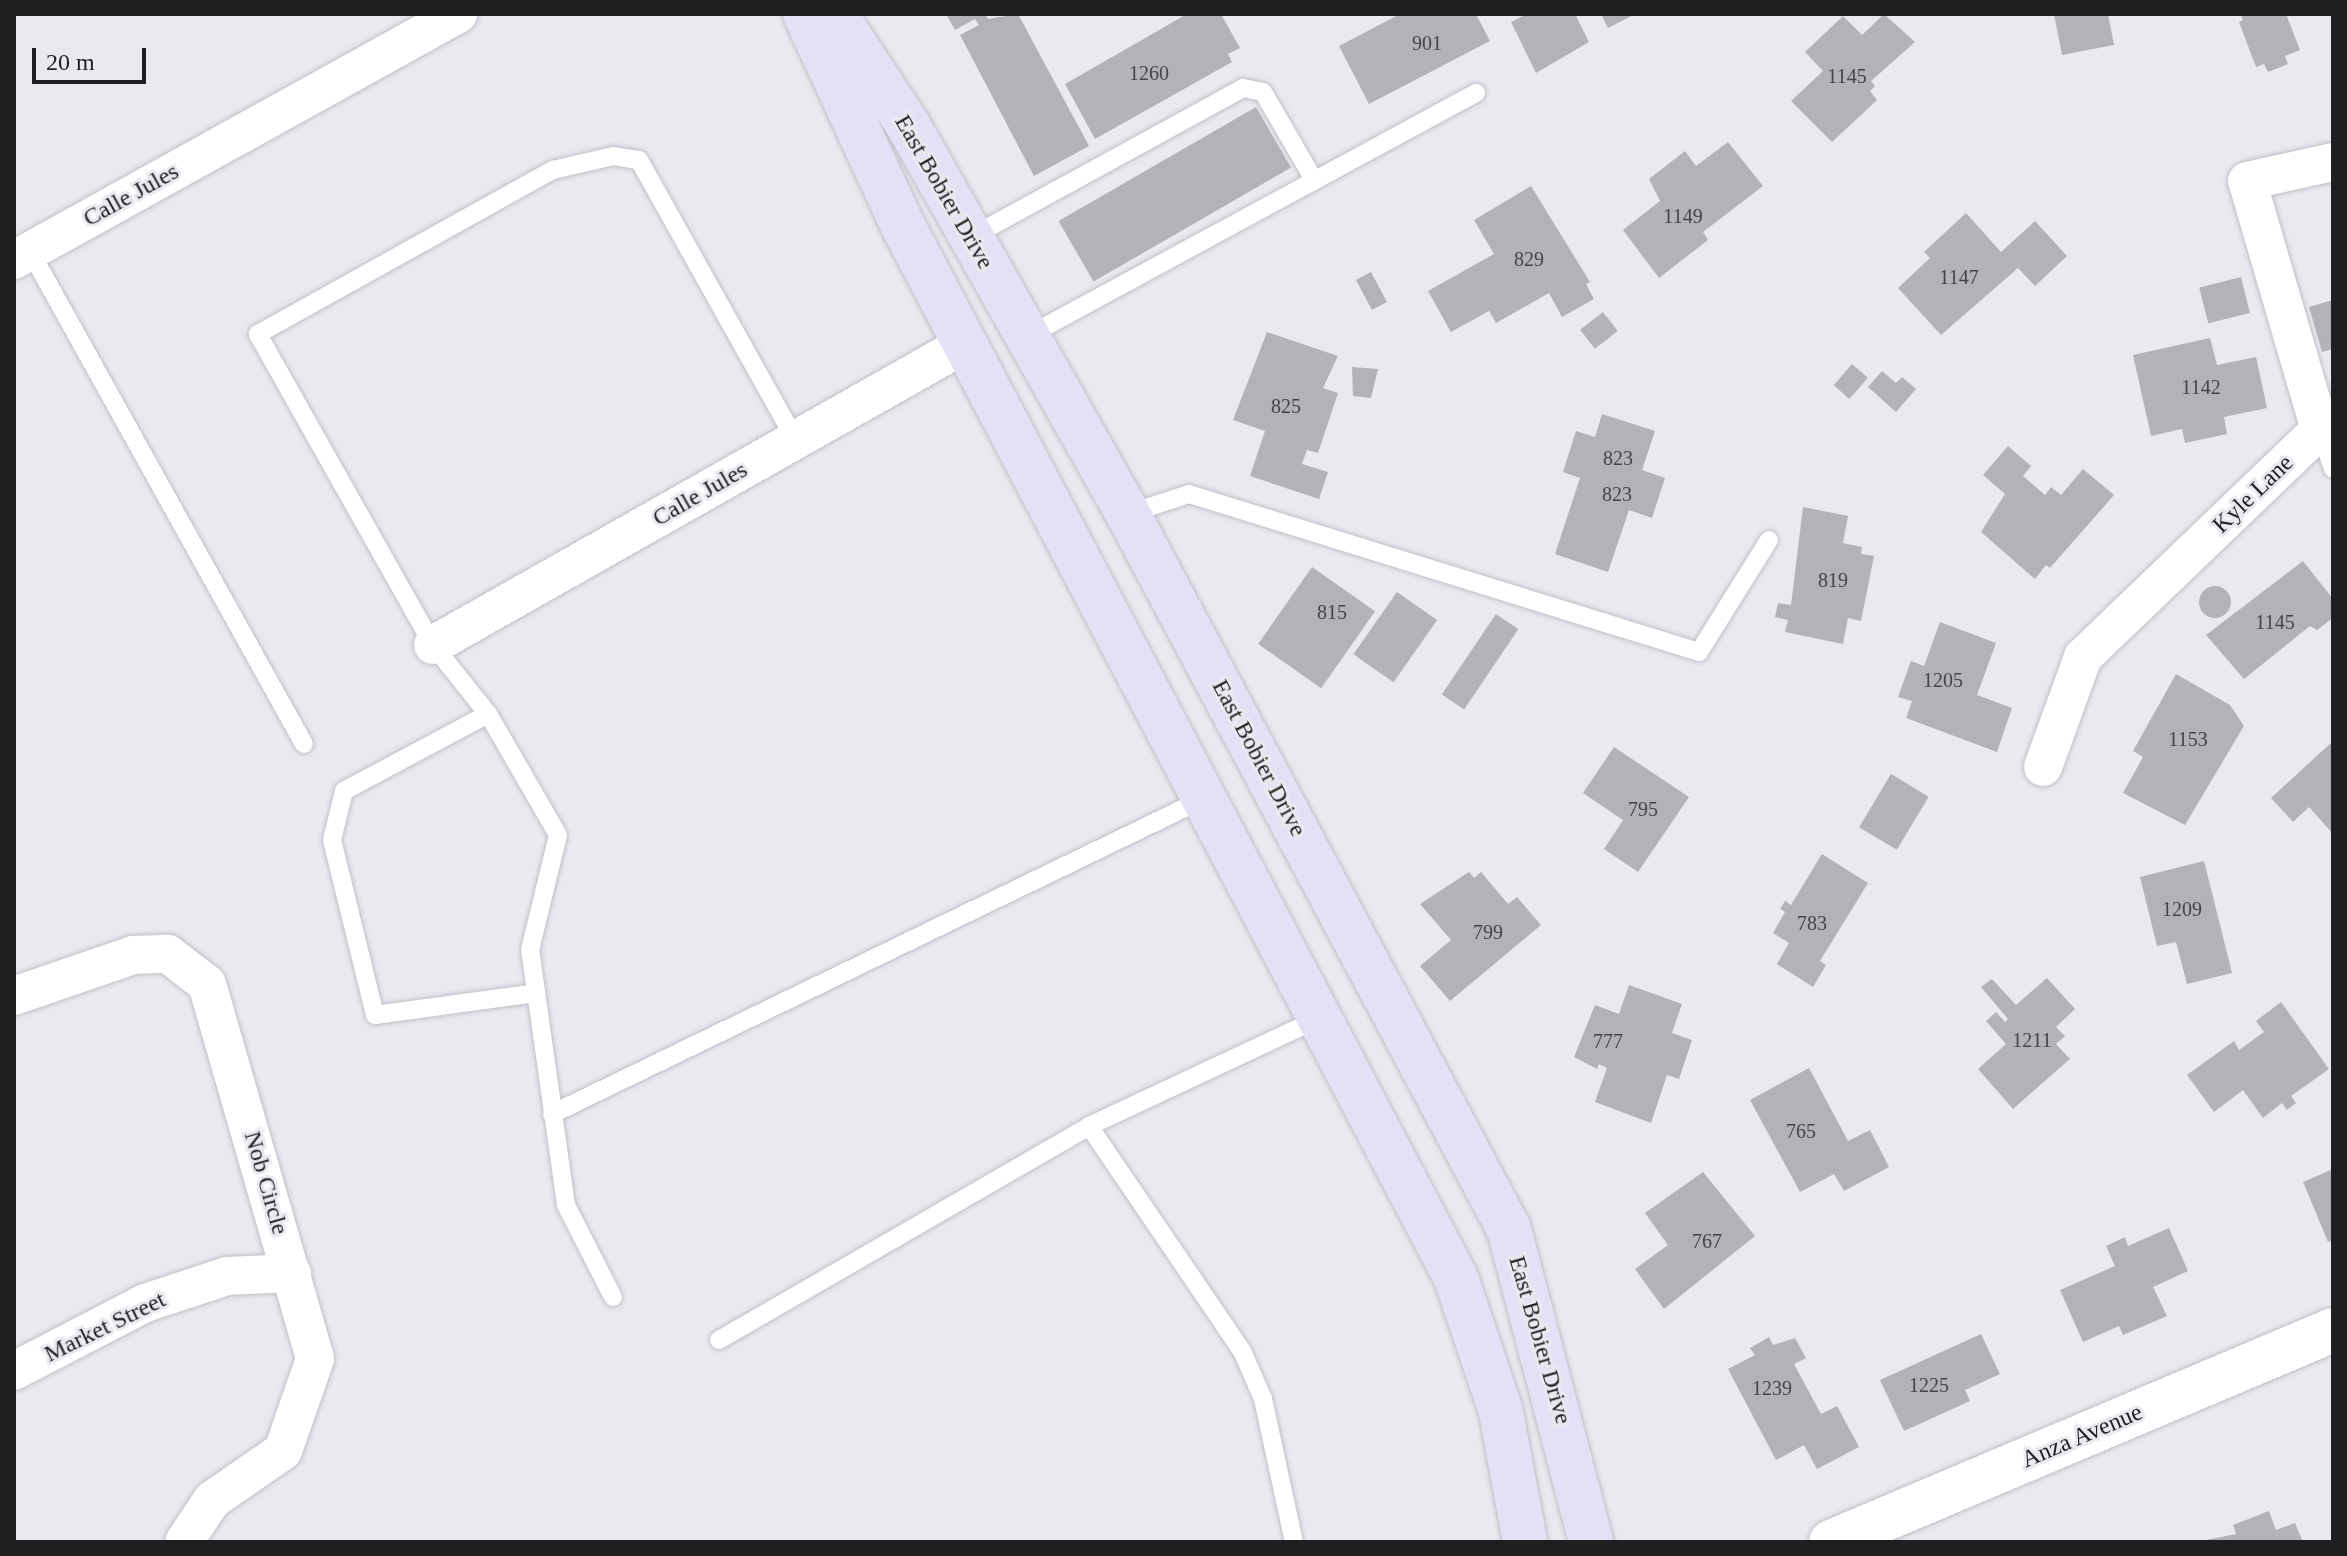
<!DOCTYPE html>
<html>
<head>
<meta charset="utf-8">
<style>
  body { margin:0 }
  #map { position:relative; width:2347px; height:1556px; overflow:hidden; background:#eae9f0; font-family:"Times New Roman",serif }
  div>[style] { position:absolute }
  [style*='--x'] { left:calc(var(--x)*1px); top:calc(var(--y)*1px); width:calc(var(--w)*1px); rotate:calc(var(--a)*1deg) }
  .building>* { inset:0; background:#b3b2b9; transform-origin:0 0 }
  .round { border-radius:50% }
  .roads { filter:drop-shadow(0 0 2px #c0c0c6) drop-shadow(0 0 2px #c0c0c6) }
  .service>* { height:18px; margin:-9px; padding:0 9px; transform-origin:9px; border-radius:9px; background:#fff }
  .minor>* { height:38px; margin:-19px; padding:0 19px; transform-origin:19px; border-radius:19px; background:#fff }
  .tertiary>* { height:44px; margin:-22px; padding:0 22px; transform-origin:22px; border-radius:22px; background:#fff }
  .secondary>* { height:44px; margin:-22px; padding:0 22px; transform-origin:22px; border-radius:22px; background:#e4e1f6 }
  span { translate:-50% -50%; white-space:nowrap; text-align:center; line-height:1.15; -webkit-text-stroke:6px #eae9f0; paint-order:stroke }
  .number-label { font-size:20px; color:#444447 }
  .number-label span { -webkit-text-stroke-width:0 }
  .street-label { font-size:24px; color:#1f1f21 }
  .frame { position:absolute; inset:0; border:16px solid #1f1f21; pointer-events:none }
  .scale { position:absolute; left:32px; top:48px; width:114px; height:36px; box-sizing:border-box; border:4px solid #1f1f21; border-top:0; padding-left:10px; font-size:24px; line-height:28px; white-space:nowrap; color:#1f1f21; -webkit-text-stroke:6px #eae9f0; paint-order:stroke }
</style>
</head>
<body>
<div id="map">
  <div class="building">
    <div style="clip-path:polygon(946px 14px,985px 14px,988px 19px,1018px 14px,1089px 146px,1034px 176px,960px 35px,979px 25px,975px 19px,955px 30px)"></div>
    <div style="clip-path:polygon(1187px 14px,1221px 14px,1240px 48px,1228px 54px,1232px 62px,1095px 139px,1065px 84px)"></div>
    <div style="clip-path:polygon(1400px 14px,1476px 14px,1490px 41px,1369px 104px,1339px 46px)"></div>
    <div style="clip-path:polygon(1527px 14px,1575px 14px,1589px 42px,1536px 73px,1511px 22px)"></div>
    <div style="clip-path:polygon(1601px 14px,1635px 14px,1608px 28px)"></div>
    <div style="clip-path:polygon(1884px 14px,1915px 42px,1871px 81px,1875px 86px,1870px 91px,1877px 100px,1832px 142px,1791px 101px,1823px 71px,1805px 52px,1843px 16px,1862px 35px)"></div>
    <div style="clip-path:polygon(2054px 14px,2108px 14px,2114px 45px,2062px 55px)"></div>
    <div style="clip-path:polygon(2241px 14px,2286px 14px,2300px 50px,2285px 56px,2288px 64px,2268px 72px,2264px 64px,2256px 67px,2239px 22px,2243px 20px)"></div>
    <div style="left:1256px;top:107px;width:70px;height:228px;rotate:60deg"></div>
    <div style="clip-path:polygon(1728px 142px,1763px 186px,1703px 232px,1708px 240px,1659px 278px,1623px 230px,1660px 201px,1649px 179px,1685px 151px,1696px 166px)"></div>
    <div style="clip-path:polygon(1531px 186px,1590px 282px,1586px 284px,1594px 299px,1562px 317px,1549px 293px,1496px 323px,1489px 311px,1451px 332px,1428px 291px,1494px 254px,1474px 220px)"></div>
    <div style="clip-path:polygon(1966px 213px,2001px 252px,2035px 221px,2067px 256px,2035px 286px,2018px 268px,1941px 335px,1898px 288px,1930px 258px,1924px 252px)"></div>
    <div style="left:1371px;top:272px;width:34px;height:17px;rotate:62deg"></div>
    <div style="left:2241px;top:277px;width:37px;height:43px;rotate:76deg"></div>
    <div style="clip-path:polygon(2333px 300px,2333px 349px,2322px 352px,2309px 307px)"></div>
    <div style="left:1603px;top:312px;width:24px;height:29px;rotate:52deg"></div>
    <div style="clip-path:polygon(1267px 332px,1338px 356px,1323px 388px,1338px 393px,1318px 453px,1307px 450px,1302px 464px,1328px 472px,1319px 499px,1250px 476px,1265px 431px,1233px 420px)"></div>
    <div style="clip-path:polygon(2210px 338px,2217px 365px,2256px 357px,2267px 408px,2224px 417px,2227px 434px,2185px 443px,2182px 429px,2151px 436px,2133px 355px)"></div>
    <div style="left:1852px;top:364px;width:21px;height:28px;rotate:41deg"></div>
    <div style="clip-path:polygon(1352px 367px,1378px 369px,1371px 398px,1353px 396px)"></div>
    <div style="clip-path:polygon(1882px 371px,1896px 383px,1902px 377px,1916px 389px,1896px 412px,1868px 387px)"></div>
    <div style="clip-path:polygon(1602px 414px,1655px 431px,1642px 470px,1665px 478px,1652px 518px,1629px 510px,1608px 572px,1555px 554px,1580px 478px,1563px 472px,1576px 431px,1595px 437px)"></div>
    <div style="clip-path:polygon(2008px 446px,2031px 466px,2023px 476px,2045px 495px,2051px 487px,2061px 495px,2083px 469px,2114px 495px,2050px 568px,2046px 565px,2035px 579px,1981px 532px,2005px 494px,1983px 475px)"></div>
    <div style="clip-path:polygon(1803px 507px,1848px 516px,1843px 543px,1862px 547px,1861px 554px,1874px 556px,1861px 621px,1848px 618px,1843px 644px,1785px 632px,1788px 620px,1775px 617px,1778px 603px,1791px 605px)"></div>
    <div style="clip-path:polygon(2303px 561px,2333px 599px,2333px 618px,2317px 630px,2310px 626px,2244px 679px,2206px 635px)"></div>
    <div style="left:1312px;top:567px;width:77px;height:94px;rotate:35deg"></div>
    <div class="round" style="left:2199px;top:586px;width:32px;height:32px"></div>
    <div style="left:1397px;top:592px;width:49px;height:76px;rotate:35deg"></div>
    <div style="left:1496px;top:614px;width:27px;height:97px;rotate:34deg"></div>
    <div style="clip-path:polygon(1940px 622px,1996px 643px,1977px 695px,2012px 708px,1997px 752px,1906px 718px,1912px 701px,1898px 697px,1911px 661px,1924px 666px)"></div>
    <div style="clip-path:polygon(2176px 674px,2230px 705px,2244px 726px,2185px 825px,2123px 793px,2143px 757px,2133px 751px)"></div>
    <div style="clip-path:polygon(2333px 741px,2333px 834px,2309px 807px,2293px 822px,2271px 798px)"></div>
    <div style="clip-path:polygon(1614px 747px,1689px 797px,1638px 872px,1604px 849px,1623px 820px,1583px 793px)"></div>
    <div style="left:1891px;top:774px;width:44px;height:62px;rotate:31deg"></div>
    <div style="clip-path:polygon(1822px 854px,1868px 883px,1820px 961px,1826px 965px,1813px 987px,1777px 964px,1789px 943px,1773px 933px,1785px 912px,1780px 909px,1785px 901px,1791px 905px)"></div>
    <div style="clip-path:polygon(2204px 861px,2232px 973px,2187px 984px,2176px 942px,2157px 946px,2140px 877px)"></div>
    <div style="clip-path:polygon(1469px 872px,1474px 878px,1481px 872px,1508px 904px,1517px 897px,1541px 925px,1450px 1001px,1420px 966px,1451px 940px,1420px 904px)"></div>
    <div style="clip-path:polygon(2047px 978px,2075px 1009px,2056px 1027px,2065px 1036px,2056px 1044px,2070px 1059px,2013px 1109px,1978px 1069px,2006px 1044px,1986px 1021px,1996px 1012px,2005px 1022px,2008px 1019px,1981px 987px,1992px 979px,2016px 1005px)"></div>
    <div style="clip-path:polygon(1629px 985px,1682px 1004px,1672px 1033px,1692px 1040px,1679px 1079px,1667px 1075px,1651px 1123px,1595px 1102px,1607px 1068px,1599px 1064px,1597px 1069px,1574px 1057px,1595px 1005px,1619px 1014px)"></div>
    <div style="clip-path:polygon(2281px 1002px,2329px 1069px,2291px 1096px,2296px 1103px,2287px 1110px,2282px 1103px,2263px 1118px,2243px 1090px,2214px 1112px,2187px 1075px,2234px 1041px,2239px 1050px,2264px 1032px,2256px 1021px)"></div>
    <div style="clip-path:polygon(1809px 1068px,1848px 1141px,1870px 1130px,1889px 1167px,1844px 1191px,1834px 1174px,1800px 1192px,1750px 1100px)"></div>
    <div style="clip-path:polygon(2333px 1169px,2333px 1240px,2328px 1242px,2303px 1182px)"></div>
    <div style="clip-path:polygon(1703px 1172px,1755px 1236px,1664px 1309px,1635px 1269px,1668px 1245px,1645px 1213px)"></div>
    <div style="clip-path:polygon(2169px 1228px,2188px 1271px,2153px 1287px,2167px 1316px,2123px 1335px,2119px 1326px,2083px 1342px,2060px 1290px,2115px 1266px,2106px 1246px,2125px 1237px,2128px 1246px)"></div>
    <div style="clip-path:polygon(1981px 1334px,2000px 1374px,1965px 1390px,1970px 1401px,1904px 1431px,1880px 1380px)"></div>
    <div style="clip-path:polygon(1769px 1337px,1773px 1345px,1795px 1338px,1806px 1358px,1794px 1364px,1821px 1414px,1837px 1406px,1859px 1447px,1817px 1469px,1804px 1445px,1776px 1460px,1728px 1369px,1755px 1355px,1750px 1348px)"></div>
    <div style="clip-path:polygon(2269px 1511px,2276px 1530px,2295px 1523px,2303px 1542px,2196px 1542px,2236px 1534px,2233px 1525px)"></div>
  </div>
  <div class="roads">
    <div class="service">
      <div style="--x:971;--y:237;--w:310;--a:-28.7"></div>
      <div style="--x:1243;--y:88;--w:20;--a:11"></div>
      <div style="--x:1263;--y:92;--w:102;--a:59.9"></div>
      <div style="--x:30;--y:251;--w:564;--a:60.94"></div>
      <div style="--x:1026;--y:337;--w:512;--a:-28.47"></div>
      <div style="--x:2320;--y:430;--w:41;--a:71.6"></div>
      <div style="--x:1128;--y:514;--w:64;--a:-18.2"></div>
      <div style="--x:1189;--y:494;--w:534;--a:17.21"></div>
      <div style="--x:1699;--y:652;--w:132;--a:-58"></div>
      <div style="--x:488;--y:714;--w:163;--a:151.9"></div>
      <div style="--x:344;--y:791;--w:50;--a:103.8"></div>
      <div style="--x:332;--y:840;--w:180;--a:76.2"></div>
      <div style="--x:375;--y:1015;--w:162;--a:-7.8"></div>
      <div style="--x:552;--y:1114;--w:725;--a:-25.82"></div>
      <div style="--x:1089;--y:1126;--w:274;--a:55.8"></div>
      <div style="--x:1243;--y:1353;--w:50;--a:66.5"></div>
      <div style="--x:1263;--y:1399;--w:146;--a:77.8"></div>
      <div style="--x:613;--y:1297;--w:103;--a:-117.1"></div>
      <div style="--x:566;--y:1205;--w:258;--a:-98"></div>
      <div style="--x:530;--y:950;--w:118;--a:-76.3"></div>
      <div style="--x:558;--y:835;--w:140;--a:-120"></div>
      <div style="--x:488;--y:714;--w:88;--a:-128.6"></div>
      <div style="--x:433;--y:645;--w:357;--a:-119.4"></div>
      <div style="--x:258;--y:334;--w:338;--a:-29.1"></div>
      <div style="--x:553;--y:170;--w:62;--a:-13.1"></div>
      <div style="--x:613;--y:156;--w:26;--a:9"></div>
      <div style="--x:639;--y:160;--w:320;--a:60.8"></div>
      <div style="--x:719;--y:1340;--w:427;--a:-30"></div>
      <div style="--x:1089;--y:1126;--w:252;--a:-25.1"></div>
    </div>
    <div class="minor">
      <div style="--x:14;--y:260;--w:508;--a:-28.99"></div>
      <div style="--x:433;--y:645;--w:613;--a:-29.49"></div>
      <div style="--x:2043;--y:767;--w:117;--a:-70"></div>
      <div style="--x:2083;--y:657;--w:328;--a:-43.8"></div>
      <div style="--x:2320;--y:430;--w:259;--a:-106.3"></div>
      <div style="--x:2247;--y:181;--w:88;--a:-12.5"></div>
      <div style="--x:14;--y:996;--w:126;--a:-19"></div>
      <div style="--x:133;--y:955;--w:35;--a:-2"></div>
      <div style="--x:168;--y:954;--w:49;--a:37.6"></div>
      <div style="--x:207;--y:984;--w:390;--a:73.9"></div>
      <div style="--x:315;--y:1359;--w:97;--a:109.2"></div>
      <div style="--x:283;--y:1451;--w:86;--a:145.4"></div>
      <div style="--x:212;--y:1500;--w:50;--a:123.7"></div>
      <div style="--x:14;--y:1371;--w:148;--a:-27.4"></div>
      <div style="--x:145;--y:1303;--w:86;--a:-18.2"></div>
      <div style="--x:227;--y:1276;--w:65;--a:-2.6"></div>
    </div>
    <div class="tertiary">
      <div style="--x:1831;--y:1542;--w:545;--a:-22.89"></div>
    </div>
    <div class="secondary">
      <div style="--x:805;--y:14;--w:234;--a:65.2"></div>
      <div style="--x:903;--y:226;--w:1188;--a:62.27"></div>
      <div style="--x:1456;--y:1278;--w:141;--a:71.4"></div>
      <div style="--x:1501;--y:1412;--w:132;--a:79.5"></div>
      <div style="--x:835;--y:14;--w:133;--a:56.7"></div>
      <div style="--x:908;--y:125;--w:447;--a:60.5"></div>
      <div style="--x:1128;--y:514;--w:810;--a:61.95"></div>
      <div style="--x:1509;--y:1229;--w:324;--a:75.3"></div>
    </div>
  </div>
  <div class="number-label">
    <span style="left:1427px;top:43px">901</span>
    <span style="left:1149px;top:73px">1260</span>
    <span style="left:1847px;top:76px">1145</span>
    <span style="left:1683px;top:216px">1149</span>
    <span style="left:1529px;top:259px">829</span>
    <span style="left:1959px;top:277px">1147</span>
    <span style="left:2201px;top:387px">1142</span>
    <span style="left:1286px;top:406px">825</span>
    <span style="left:1618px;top:458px">823</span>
    <span style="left:1617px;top:494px">823</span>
    <span style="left:1833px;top:580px">819</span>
    <span style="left:1332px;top:612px">815</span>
    <span style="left:2275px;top:622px">1145</span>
    <span style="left:1943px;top:680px">1205</span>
    <span style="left:2188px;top:739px">1153</span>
    <span style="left:1643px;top:809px">795</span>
    <span style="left:2182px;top:909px">1209</span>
    <span style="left:1812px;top:923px">783</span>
    <span style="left:1488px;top:932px">799</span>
    <span style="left:2032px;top:1040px">1211</span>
    <span style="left:1608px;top:1041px">777</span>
    <span style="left:1801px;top:1131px">765</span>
    <span style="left:1707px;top:1241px">767</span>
    <span style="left:1929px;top:1385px">1225</span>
    <span style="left:1772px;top:1388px">1239</span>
  </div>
  <div class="street-label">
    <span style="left:944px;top:192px;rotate:60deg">East Bobier Drive</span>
    <span style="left:131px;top:195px;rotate:-29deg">Calle Jules</span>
    <span style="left:700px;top:494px;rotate:-30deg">Calle Jules</span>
    <span style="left:2253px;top:494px;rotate:-44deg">Kyle Lane</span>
    <span style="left:1259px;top:758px;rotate:62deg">East Bobier Drive</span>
    <span style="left:266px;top:1183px;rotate:74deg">Nob Circle</span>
    <span style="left:105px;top:1327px;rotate:-26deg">Market Street</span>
    <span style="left:1540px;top:1340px;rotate:74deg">East Bobier Drive</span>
    <span style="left:2082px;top:1436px;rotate:-23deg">Anza Avenue</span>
  </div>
  <div class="frame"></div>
  <div class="scale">20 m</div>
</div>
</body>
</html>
